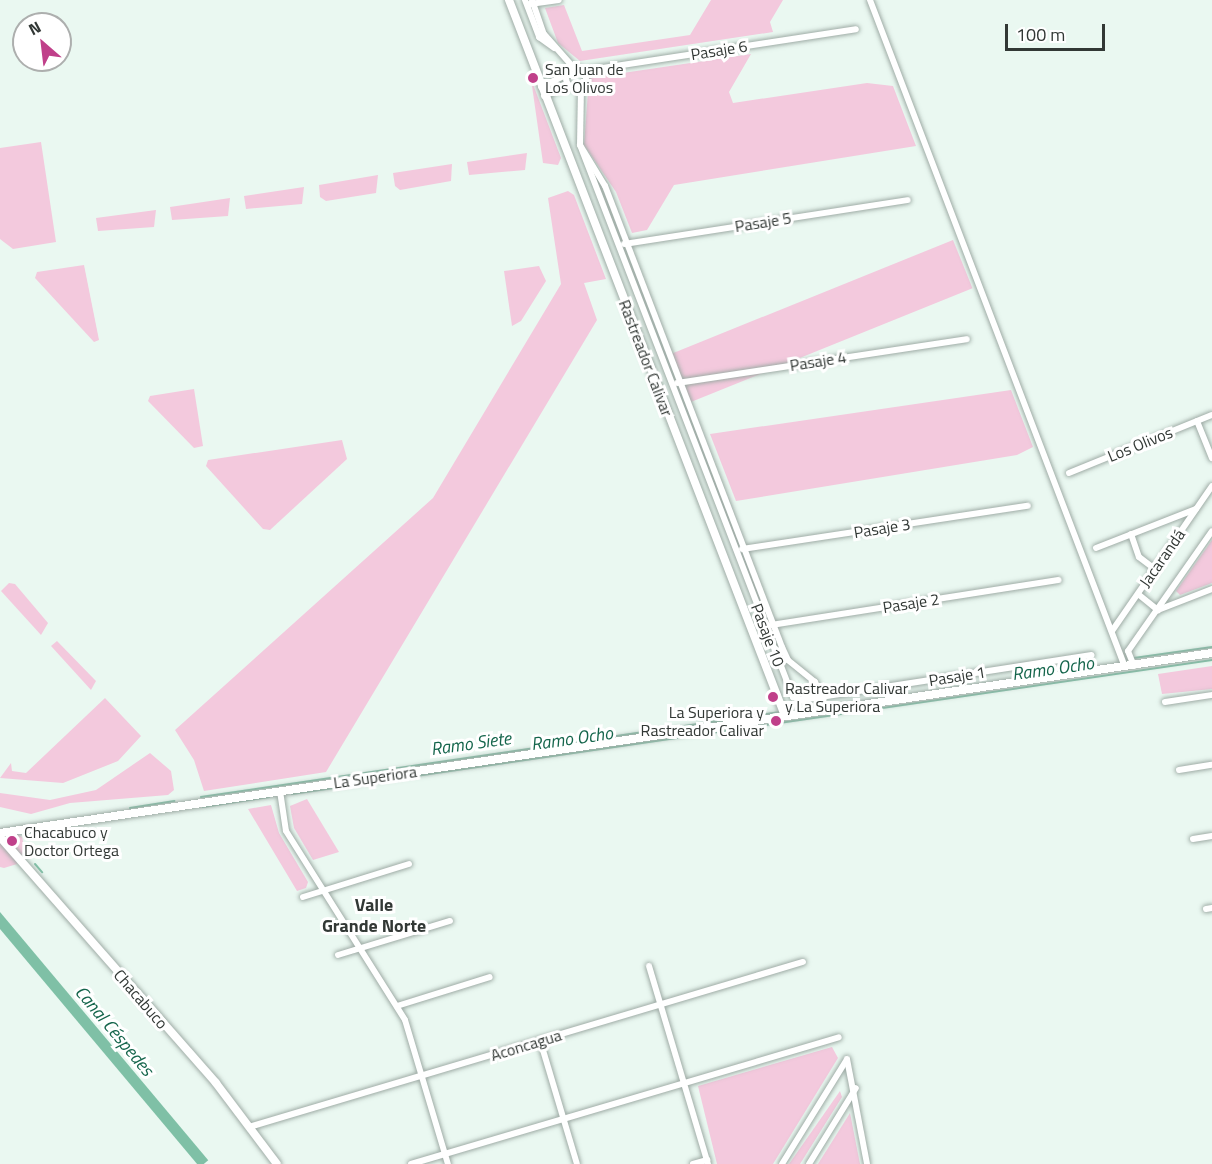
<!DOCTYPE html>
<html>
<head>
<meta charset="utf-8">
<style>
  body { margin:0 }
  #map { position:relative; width:1212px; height:1164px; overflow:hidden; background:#eaf8f1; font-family:"Titillium Web",sans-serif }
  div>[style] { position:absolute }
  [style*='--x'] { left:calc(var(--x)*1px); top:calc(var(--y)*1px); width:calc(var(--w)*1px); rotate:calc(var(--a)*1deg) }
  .green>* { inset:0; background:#f3c9dd; transform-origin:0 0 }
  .water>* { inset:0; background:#7fc0a6; transform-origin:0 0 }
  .stream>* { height:2px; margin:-1px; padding:0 1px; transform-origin:1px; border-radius:1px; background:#7fc0a6 }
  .roads { filter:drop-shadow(0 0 2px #9faca6) drop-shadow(0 0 2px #9faca6) }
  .street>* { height:6px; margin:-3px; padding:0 3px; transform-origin:3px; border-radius:3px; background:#fff }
  .street>.ring { margin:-3px; padding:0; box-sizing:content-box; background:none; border:6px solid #fff; border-radius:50% }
  .secondary>* { height:8px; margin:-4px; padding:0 4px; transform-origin:4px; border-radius:4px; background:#fff }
  .dots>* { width:16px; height:16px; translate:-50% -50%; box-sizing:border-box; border:3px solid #fff; border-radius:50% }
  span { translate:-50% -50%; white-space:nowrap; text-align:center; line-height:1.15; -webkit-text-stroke:6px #fff; paint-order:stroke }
  .street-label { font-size:16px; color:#323835 }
  .poi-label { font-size:16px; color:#323835 }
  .left { translate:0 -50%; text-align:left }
  .right { translate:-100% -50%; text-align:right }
  .water-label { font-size:18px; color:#14654b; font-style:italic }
  .neighbourhood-label { font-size:18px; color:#323835; font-weight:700 }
  .north { position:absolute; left:12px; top:12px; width:60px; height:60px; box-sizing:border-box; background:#fff; border:2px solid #adafae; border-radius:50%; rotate:332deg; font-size:16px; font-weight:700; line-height:24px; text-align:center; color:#323835 }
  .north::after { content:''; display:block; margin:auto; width:21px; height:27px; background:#c0408a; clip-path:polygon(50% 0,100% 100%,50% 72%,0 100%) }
  .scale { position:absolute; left:1005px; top:24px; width:100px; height:27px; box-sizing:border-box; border:3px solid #323835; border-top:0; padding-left:8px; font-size:18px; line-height:21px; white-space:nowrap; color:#323835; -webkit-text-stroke:4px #fff; paint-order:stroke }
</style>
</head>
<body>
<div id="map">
  <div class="green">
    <div style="clip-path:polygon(711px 0,783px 0,770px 22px,773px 32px,580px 61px,558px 43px,545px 8px,564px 5px,582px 51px,690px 35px)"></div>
    <div style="clip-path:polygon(751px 54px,729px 92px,733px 103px,867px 83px,893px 86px,916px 146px,674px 185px,647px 230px,632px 233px,616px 192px,584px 145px,589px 78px)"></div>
    <div style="clip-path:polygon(531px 79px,561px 158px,558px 165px,543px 163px)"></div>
    <div style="clip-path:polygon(41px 142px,56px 242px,13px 249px,0 239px,0 148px)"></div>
    <div style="clip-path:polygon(527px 153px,525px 170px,469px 175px,467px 162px)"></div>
    <div style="clip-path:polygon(452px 164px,451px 181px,400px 190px,395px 186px,393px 173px)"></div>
    <div style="clip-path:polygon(378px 175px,376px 193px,326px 201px,320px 197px,319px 185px)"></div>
    <div style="clip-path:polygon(304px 187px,302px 204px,246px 209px,244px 196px)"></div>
    <div style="clip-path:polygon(568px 191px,574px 195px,606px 279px,584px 283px,597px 320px,326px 772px,204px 791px,194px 760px,175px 730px,433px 498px,561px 284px,548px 198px)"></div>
    <div style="clip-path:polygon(230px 198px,228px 216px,172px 220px,170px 207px)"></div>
    <div style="clip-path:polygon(156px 210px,154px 227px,98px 231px,96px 218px)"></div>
    <div style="left:953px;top:240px;width:52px;height:305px;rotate:68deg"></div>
    <div style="clip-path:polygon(84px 265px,99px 340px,94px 342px,35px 278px,37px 272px)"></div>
    <div style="clip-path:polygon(539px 266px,546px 281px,521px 321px,512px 326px,504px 271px)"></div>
    <div style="clip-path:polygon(194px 389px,203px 446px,194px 448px,148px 401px,150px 396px)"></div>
    <div style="clip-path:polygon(1011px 390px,1033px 447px,1017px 455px,736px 501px,710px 434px)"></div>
    <div style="clip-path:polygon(342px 440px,347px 459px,270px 530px,263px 529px,206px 466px,208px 460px)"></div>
    <div style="clip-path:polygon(1212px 540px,1212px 583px,1180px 595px,1176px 591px)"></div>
    <div style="clip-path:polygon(9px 583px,15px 584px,48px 623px,41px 635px,1px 591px)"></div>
    <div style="clip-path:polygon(57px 641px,96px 681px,91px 690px,51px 646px)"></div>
    <div style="clip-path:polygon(1212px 666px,1212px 689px,1162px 694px,1158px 674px)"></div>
    <div style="clip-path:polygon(105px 698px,141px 736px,118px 761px,63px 783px,0 778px,11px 763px,12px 771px,26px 773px)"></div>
    <div style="clip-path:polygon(150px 753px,171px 771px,174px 790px,168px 795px,70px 803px,31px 814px,0 807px,0 793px,50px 800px,96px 790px)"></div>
    <div style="clip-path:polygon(307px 799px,339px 852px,313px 860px,294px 828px,290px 806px)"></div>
    <div style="clip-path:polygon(271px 805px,279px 833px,308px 882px,306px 888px,297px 891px,248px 809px)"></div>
    <div style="clip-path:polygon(8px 828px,22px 837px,25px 850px,17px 864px,4px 868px,0 867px,0 829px)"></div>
    <div style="clip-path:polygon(832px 1047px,838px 1058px,773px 1164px,717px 1164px,698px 1086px)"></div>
    <div style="clip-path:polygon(840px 1091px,842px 1097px,800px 1164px,789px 1164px)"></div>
    <div style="clip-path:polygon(850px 1113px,860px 1164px,818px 1164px)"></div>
  </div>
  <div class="water">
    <div style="left:0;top:912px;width:324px;height:11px;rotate:50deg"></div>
  </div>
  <div class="stream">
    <div style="--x:1134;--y:658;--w:79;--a:-8"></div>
    <div style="--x:292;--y:794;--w:930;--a:-8.29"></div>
    <div style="--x:201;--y:797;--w:585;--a:-8.35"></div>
    <div style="--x:203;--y:807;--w:67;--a:-8.6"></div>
    <div style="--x:130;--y:808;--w:45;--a:-9"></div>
    <div style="--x:35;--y:864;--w:11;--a:49"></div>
  </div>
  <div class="roads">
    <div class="street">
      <div style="--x:525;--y:0;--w:40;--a:69"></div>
      <div style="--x:539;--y:37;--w:19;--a:36"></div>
      <div style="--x:532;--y:0;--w:36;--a:71"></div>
      <div style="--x:544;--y:34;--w:45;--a:48.6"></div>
      <div style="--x:870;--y:0;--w:714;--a:69.08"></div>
      <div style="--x:530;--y:4;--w:29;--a:-8"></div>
      <div class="ring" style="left:566px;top:68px;width:14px;height:14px"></div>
      <div style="--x:583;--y:71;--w:276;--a:-8.7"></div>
      <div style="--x:541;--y:87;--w:28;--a:-26"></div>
      <div style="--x:544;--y:96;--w:26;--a:-25"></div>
      <div style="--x:580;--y:145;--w:57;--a:-89"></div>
      <div style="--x:624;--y:244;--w:287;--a:-8.8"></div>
      <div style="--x:677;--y:383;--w:293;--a:-8.6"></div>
      <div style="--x:1197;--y:421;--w:40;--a:68"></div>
      <div style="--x:1069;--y:473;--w:154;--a:-22.1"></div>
      <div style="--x:1131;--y:534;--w:24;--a:71"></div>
      <div style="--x:1139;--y:557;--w:20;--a:37"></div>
      <div style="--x:1096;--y:548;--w:107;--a:-21.3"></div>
      <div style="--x:742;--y:549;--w:289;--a:-8.6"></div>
      <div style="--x:1138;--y:594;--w:26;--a:39"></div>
      <div style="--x:1158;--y:610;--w:58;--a:-21.3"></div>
      <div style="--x:771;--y:625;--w:291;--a:-8.9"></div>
      <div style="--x:1112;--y:631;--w:176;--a:-55.4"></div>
      <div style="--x:1134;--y:666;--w:16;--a:-112"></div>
      <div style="--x:1128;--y:651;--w:146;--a:-55"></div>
      <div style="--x:822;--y:697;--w:17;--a:-115"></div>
      <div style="--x:815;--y:682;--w:35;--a:-141"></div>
      <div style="--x:788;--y:660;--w:14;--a:-115"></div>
      <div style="--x:782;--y:647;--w:494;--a:-111"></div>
      <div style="--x:605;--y:186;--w:48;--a:-121.4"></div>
      <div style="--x:580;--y:145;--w:592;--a:68.9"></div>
      <div style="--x:793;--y:697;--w:9;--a:21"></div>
      <div style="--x:801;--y:700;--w:294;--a:-8.8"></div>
      <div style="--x:1165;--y:702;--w:48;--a:-8.5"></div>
      <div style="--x:1179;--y:770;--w:33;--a:-9"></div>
      <div style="--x:280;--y:791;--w:40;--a:81.5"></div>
      <div style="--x:286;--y:831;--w:223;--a:57.8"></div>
      <div style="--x:405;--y:1020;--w:150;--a:73.4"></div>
      <div style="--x:1193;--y:839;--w:19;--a:-9"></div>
      <div style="--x:303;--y:897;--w:111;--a:-17.3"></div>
      <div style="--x:1206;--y:909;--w:6;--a:-9"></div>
      <div style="--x:338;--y:955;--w:117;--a:-16.9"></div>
      <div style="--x:649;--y:966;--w:207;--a:73.4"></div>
      <div style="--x:397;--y:1006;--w:97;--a:-17.3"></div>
      <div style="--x:540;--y:1040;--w:129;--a:73.4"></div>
      <div style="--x:847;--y:1059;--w:107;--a:79.2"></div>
      <div style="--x:249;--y:1127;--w:578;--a:-16.59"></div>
      <div style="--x:411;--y:1164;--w:446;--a:-16.5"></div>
      <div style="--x:693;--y:1164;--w:15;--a:-16"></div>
      <div style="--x:782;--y:1164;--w:123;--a:-58.2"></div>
      <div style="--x:809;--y:1164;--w:89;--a:-58.3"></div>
    </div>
    <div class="secondary">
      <div style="--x:509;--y:0;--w:767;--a:68.92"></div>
      <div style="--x:0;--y:833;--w:1225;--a:-8.45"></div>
      <div style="--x:0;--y:837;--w:327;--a:48.7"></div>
      <div style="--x:216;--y:1083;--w:101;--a:53"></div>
    </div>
  </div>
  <div class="dots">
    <div style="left:533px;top:78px;background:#c0408a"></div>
    <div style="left:773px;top:697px;background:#c0408a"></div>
    <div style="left:776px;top:721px;background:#c0408a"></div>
    <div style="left:12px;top:841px;background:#c0408a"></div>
  </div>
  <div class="street-label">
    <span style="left:719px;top:50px;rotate:-9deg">Pasaje 6</span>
    <span style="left:763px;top:222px;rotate:-9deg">Pasaje 5</span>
    <span style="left:646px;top:358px;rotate:69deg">Rastreador Calivar</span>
    <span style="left:818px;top:361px;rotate:-9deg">Pasaje 4</span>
    <span style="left:1140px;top:444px;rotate:-22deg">Los Olivos</span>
    <span style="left:882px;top:528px;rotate:-9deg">Pasaje 3</span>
    <span style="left:1162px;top:558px;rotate:-55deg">Jacarandá</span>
    <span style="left:911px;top:603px;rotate:-9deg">Pasaje 2</span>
    <span style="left:768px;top:635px;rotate:69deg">Pasaje 10</span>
    <span style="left:957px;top:676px;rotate:-9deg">Pasaje 1</span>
    <span style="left:375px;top:777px;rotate:-8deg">La Superiora</span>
    <span style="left:141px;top:999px;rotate:49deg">Chacabuco</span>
    <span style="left:526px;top:1045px;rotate:-17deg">Aconcagua</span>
  </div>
  <div class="poi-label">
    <span class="left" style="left:545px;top:78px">San Juan de<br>Los Olivos</span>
    <span class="left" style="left:785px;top:697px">Rastreador Calivar<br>y La Superiora</span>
    <span class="right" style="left:764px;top:721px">La Superiora y<br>Rastreador Calivar</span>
    <span class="left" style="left:24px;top:841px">Chacabuco y<br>Doctor Ortega</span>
  </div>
  <div class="water-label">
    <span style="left:1053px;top:669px;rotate:-8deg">Ramo Ocho</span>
    <span style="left:572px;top:739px;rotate:-8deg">Ramo Ocho</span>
    <span style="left:471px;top:744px;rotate:-8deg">Ramo Siete</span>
    <span style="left:114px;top:1031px;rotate:50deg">Canal Céspedes</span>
  </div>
  <div class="neighbourhood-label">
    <span style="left:374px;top:916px">Valle<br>Grande Norte</span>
  </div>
  <div class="north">N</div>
  <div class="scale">100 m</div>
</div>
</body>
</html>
